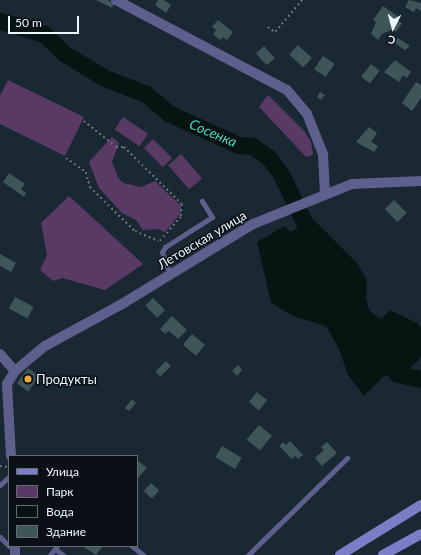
<!DOCTYPE html>
<html>
<head>
<meta charset="utf-8">
<style>
  body { margin:0 }
  #map { position:relative; width:421px; height:555px; overflow:hidden; background:#1a2834; font-family:Lato,sans-serif }
  div>[style] { position:absolute }
  [style*='--x'] { left:calc(var(--x)*1px); top:calc(var(--y)*1px); width:calc(var(--w)*1px); rotate:calc(var(--a)*1deg) }
  .green>* { inset:0; background:#593a64; transform-origin:0 0 }
  .water>* { inset:0; background:#071512 }
  .river>* { height:17px; margin:-8.5px; padding:0 8.5px; transform-origin:8.5px; border-radius:8.5px; background:#071512 }
  .building>* { inset:0; background:#3e555a; transform-origin:0 0 }
  .path>* { height:1.5px; margin-top:-0.75px; transform-origin:0; background:repeating-linear-gradient(90deg,#65727c 0 2px,transparent 0 5px) }
  .lane>* { height:5px; margin:-2.5px; padding:0 2.5px; transform-origin:2.5px; border-radius:2.5px; background:#5d5f8c }
  .street>* { height:10px; margin:-5px; padding:0 5px; transform-origin:5px; border-radius:5px; background:#5d5f8c }
  .secondary>* { height:10px; margin:-5px; padding:0 5px; transform-origin:5px; border-radius:5px; background:#7c7dc7 }
  .dots>* { width:11px; height:11px; translate:-50% -50%; box-sizing:border-box; border:2px solid #0a1015; border-radius:50% }
  span { translate:-50% -50%; white-space:nowrap; text-align:center; line-height:1.15; -webkit-text-stroke:3px #0a1015; paint-order:stroke }
  .street-label { font-size:13px; color:#edf6ff }
  .poi-label { font-size:13px; color:#edf6ff }
  .left { translate:0 -50%; text-align:left }
  .water-label { font-size:14px; color:#44dcc0; font-style:italic }
  .legend { position:absolute; left:8px; top:455px; width:130px; height:92px; box-sizing:border-box; background:#0a1015; border:1px solid #656c73; margin:0; padding:5px 7px; list-style:none; font-size:12px; color:#edf6ff }
  .legend li { display:flex; align-items:center; gap:8px; height:20px }
  .legend b { width:20px; border:1px solid #656c73 }
  .north { position:absolute; left:373px; top:8px; width:40px; height:40px; -webkit-text-stroke:3px #0a1015; paint-order:stroke; rotate:186deg; font-size:11px; font-weight:700; line-height:16px; text-align:center; color:#edf6ff }
  .north::after { content:''; display:block; margin:auto; width:14px; height:18px; background:#edf6ff; clip-path:polygon(50% 0,100% 100%,50% 72%,0 100%) }
  .scale { position:absolute; left:8px; top:16px; width:71px; height:18px; box-sizing:border-box; border:2px solid #edf6ff; border-top:0; padding-left:5px; font-size:12px; line-height:14px; white-space:nowrap; color:#edf6ff; -webkit-text-stroke:3px #0a1015; paint-order:stroke }
</style>
</head>
<body>
<div id="map">
  <div class="green">
    <div style="clip-path:polygon(8px 80px,84px 117px,65px 156px,0 124px,0 96px)"></div>
    <div style="clip-path:polygon(268px 95px,305px 132px,311px 142px,313px 155px,306px 157px,259px 107px)"></div>
    <div style="left:123px;top:117px;width:30px;height:15px;rotate:34deg"></div>
    <div style="clip-path:polygon(112px 137px,119px 143px,112px 162px,118px 177px,123px 183px,141px 187px,155px 181px,181px 206px,181px 213px,165px 232px,157px 229px,143px 230px,136px 220px,122px 213px,99px 188px,89px 162px)"></div>
    <div style="left:153px;top:139px;width:27px;height:13px;rotate:45deg"></div>
    <div style="left:181px;top:154px;width:32px;height:17px;rotate:49deg"></div>
    <div style="clip-path:polygon(69px 196px,143px 264px,105px 290px,62px 278px,53px 281px,40px 270px,47px 255px,41px 223px)"></div>
  </div>
  <div class="water">
    <div style="clip-path:polygon(312px 218px,357px 263px,367px 280px,366px 297px,369px 310px,381px 319px,390px 310px,417px 323px,421px 328px,421px 357px,408px 370px,384px 376px,364px 396px,348px 375px,339px 349px,326px 326px,293px 316px,271px 303px,257px 242px,284px 226px,291px 232px)"></div>
  </div>
  <div class="river">
    <div style="--x:0;--y:21;--w:46;--a:16.5"></div>
    <div style="--x:44;--y:34;--w:29;--a:44"></div>
    <div style="--x:65;--y:54;--w:47;--a:31"></div>
    <div style="--x:105;--y:78;--w:44;--a:21.3"></div>
    <div style="--x:146;--y:94;--w:31;--a:40"></div>
    <div style="--x:170;--y:114;--w:76;--a:24.2"></div>
    <div style="--x:239;--y:145;--w:13;--a:4"></div>
    <div style="--x:252;--y:146;--w:21;--a:35"></div>
    <div style="--x:269;--y:158;--w:20;--a:53"></div>
    <div style="--x:281;--y:174;--w:76;--a:64.4"></div>
    <div style="--x:383;--y:353;--w:25;--a:56"></div>
    <div style="--x:397;--y:374;--w:25;--a:12"></div>
  </div>
  <div class="building">
    <div style="clip-path:polygon(96px 0,108px 0,114px 4px,112px 8px)"></div>
    <div style="clip-path:polygon(158px 0,164px 0,171px 5px,166px 13px,155px 5px)"></div>
    <div style="clip-path:polygon(409px 0,421px 3px,421px 11px,416px 8px,414px 12px,405px 7px)"></div>
    <div style="clip-path:polygon(383px 6px,399px 17px,397px 20px,402px 23px,396px 32px,393px 29px,382px 34px,378px 40px,371px 34px,376px 22px,373px 20px)"></div>
    <div style="clip-path:polygon(218px 20px,233px 32px,227px 40px,223px 37px,220px 40px,213px 34px,216px 30px,212px 27px)"></div>
    <div style="clip-path:polygon(398px 38px,410px 46px,405px 50px,393px 42px)"></div>
    <div style="left:298px;top:45px;width:19px;height:13px;rotate:43deg"></div>
    <div style="left:264px;top:46px;width:16px;height:11px;rotate:47deg"></div>
    <div style="left:323px;top:56px;width:14px;height:16px;rotate:34deg"></div>
    <div style="clip-path:polygon(395px 60px,411px 72px,407px 78px,403px 75px,399px 82px,384px 72px)"></div>
    <div style="left:371px;top:64px;width:11px;height:16px;rotate:38deg"></div>
    <div style="clip-path:polygon(416px 82px,421px 85px,421px 98px,412px 111px,402px 103px)"></div>
    <div style="clip-path:polygon(320px 92px,325px 95px,321px 100px,317px 97px)"></div>
    <div style="clip-path:polygon(369px 127px,377px 133px,371px 142px,378px 146px,374px 152px,356px 142px)"></div>
    <div style="clip-path:polygon(9px 173px,25px 184px,21px 189px,26px 193px,24px 197px,3px 182px)"></div>
    <div style="left:394px;top:200px;width:18px;height:13px;rotate:45deg"></div>
    <div style="clip-path:polygon(0 254px,16px 263px,11px 272px,0 266px)"></div>
    <div style="left:15px;top:297px;width:21px;height:13px;rotate:28deg"></div>
    <div style="left:153px;top:298px;width:17px;height:11px;rotate:45deg"></div>
    <div style="clip-path:polygon(172px 316px,187px 330px,178px 339px,169px 331px,165px 334px,160px 329px)"></div>
    <div style="left:192px;top:334px;width:17px;height:14px;rotate:40deg"></div>
    <div style="left:166px;top:361px;width:7px;height:15px;rotate:45deg"></div>
    <div style="clip-path:polygon(238px 365px,242px 370px,237px 376px,232px 371px)"></div>
    <div style="left:28px;top:368px;width:14px;height:19px;rotate:36deg"></div>
    <div style="left:257px;top:392px;width:13px;height:13px;rotate:39deg"></div>
    <div style="clip-path:polygon(132px 399px,136px 403px,129px 411px,125px 408px)"></div>
    <div style="left:259px;top:425px;width:17px;height:19px;rotate:40deg"></div>
    <div style="clip-path:polygon(290px 441px,303px 455px,298px 459px,295px 456px,292px 459px,279px 446px,283px 442px,286px 445px)"></div>
    <div style="clip-path:polygon(327px 442px,337px 453px,322px 466px,315px 458px,324px 450px,321px 447px)"></div>
    <div style="left:222px;top:446px;width:23px;height:13px;rotate:31deg"></div>
    <div style="clip-path:polygon(137px 460px,147px 468px,137px 479px)"></div>
    <div style="left:151px;top:483px;width:11px;height:11px;rotate:41deg"></div>
    <div style="clip-path:polygon(82px 546px,103px 546px,96px 555px)"></div>
  </div>
  <div class="path">
    <div style="--x:268;--y:27;--w:9;--a:36"></div>
    <div style="--x:275;--y:32;--w:42;--a:-49.8"></div>
    <div style="--x:84;--y:121;--w:41;--a:39.1"></div>
    <div style="--x:116;--y:147;--w:8;--a:0"></div>
    <div style="--x:124;--y:147;--w:81;--a:44.5"></div>
    <div style="--x:182;--y:204;--w:13;--a:94"></div>
    <div style="--x:181;--y:217;--w:32;--a:131"></div>
    <div style="--x:66;--y:158;--w:24;--a:35"></div>
    <div style="--x:86;--y:172;--w:16;--a:75"></div>
    <div style="--x:90;--y:187;--w:63;--a:44.4"></div>
    <div style="--x:135;--y:231;--w:26;--a:23"></div>
    <div style="--x:0;--y:466;--w:9;--a:6"></div>
  </div>
  <div class="lane">
    <div style="--x:170;--y:275;--w:24;--a:-109"></div>
    <div style="--x:162;--y:252;--w:6;--a:-59"></div>
    <div style="--x:165;--y:247;--w:56;--a:-32.6"></div>
    <div style="--x:212;--y:217;--w:19;--a:-122"></div>
    <div style="--x:0;--y:485;--w:12;--a:-42"></div>
    <div style="--x:0;--y:537;--w:13;--a:45"></div>
    <div style="--x:132;--y:546;--w:14;--a:39"></div>
    <div style="--x:55;--y:549;--w:10;--a:37"></div>
    <div style="--x:50;--y:555;--w:11;--a:-52"></div>
    <div style="--x:248;--y:555;--w:139;--a:-44.4"></div>
  </div>
  <div class="street">
    <div style="--x:116;--y:0;--w:193;--a:27.8"></div>
    <div style="--x:287;--y:90;--w:31;--a:50"></div>
    <div style="--x:307;--y:114;--w:43;--a:68.2"></div>
    <div style="--x:323;--y:154;--w:40;--a:87.1"></div>
    <div style="--x:0;--y:354;--w:23;--a:49"></div>
    <div style="--x:11;--y:456;--w:72;--a:-93.2"></div>
    <div style="--x:7;--y:384;--w:15;--a:-58"></div>
    <div style="--x:15;--y:371;--w:39;--a:-40"></div>
    <div style="--x:45;--y:346;--w:88;--a:-28.6"></div>
    <div style="--x:122;--y:304;--w:153;--a:-31.4"></div>
    <div style="--x:253;--y:224;--w:107;--a:-22"></div>
    <div style="--x:352;--y:184;--w:69;--a:-2.5"></div>
    <div style="--x:15;--y:546;--w:9;--a:90"></div>
  </div>
  <div class="secondary">
    <div style="--x:340;--y:555;--w:95;--a:-31.7"></div>
    <div style="--x:383;--y:555;--w:43;--a:-28.9"></div>
  </div>
  <div class="dots">
    <div style="left:28px;top:379px;background:#eea83c"></div>
  </div>
  <div class="street-label">
    <span style="left:202px;top:240px;rotate:-31deg">Летовская улица</span>
  </div>
  <div class="poi-label">
    <span class="left" style="left:36px;top:379px">Продукты</span>
  </div>
  <div class="water-label">
    <span style="left:213px;top:133px;rotate:23deg">Сосенка</span>
  </div>
  <ul class="legend">
  <li><b style="height:5px;background:#7c7dc7"></b>Улица</li>
  <li><b style="height:11px;background:#593a64"></b>Парк</li>
  <li><b style="height:11px;background:#071512"></b>Вода</li>
  <li><b style="height:11px;background:#3e555a"></b>Здание</li>
  </ul>
  <div class="north">С</div>
  <div class="scale">50 m</div>
</div>
</body>
</html>
